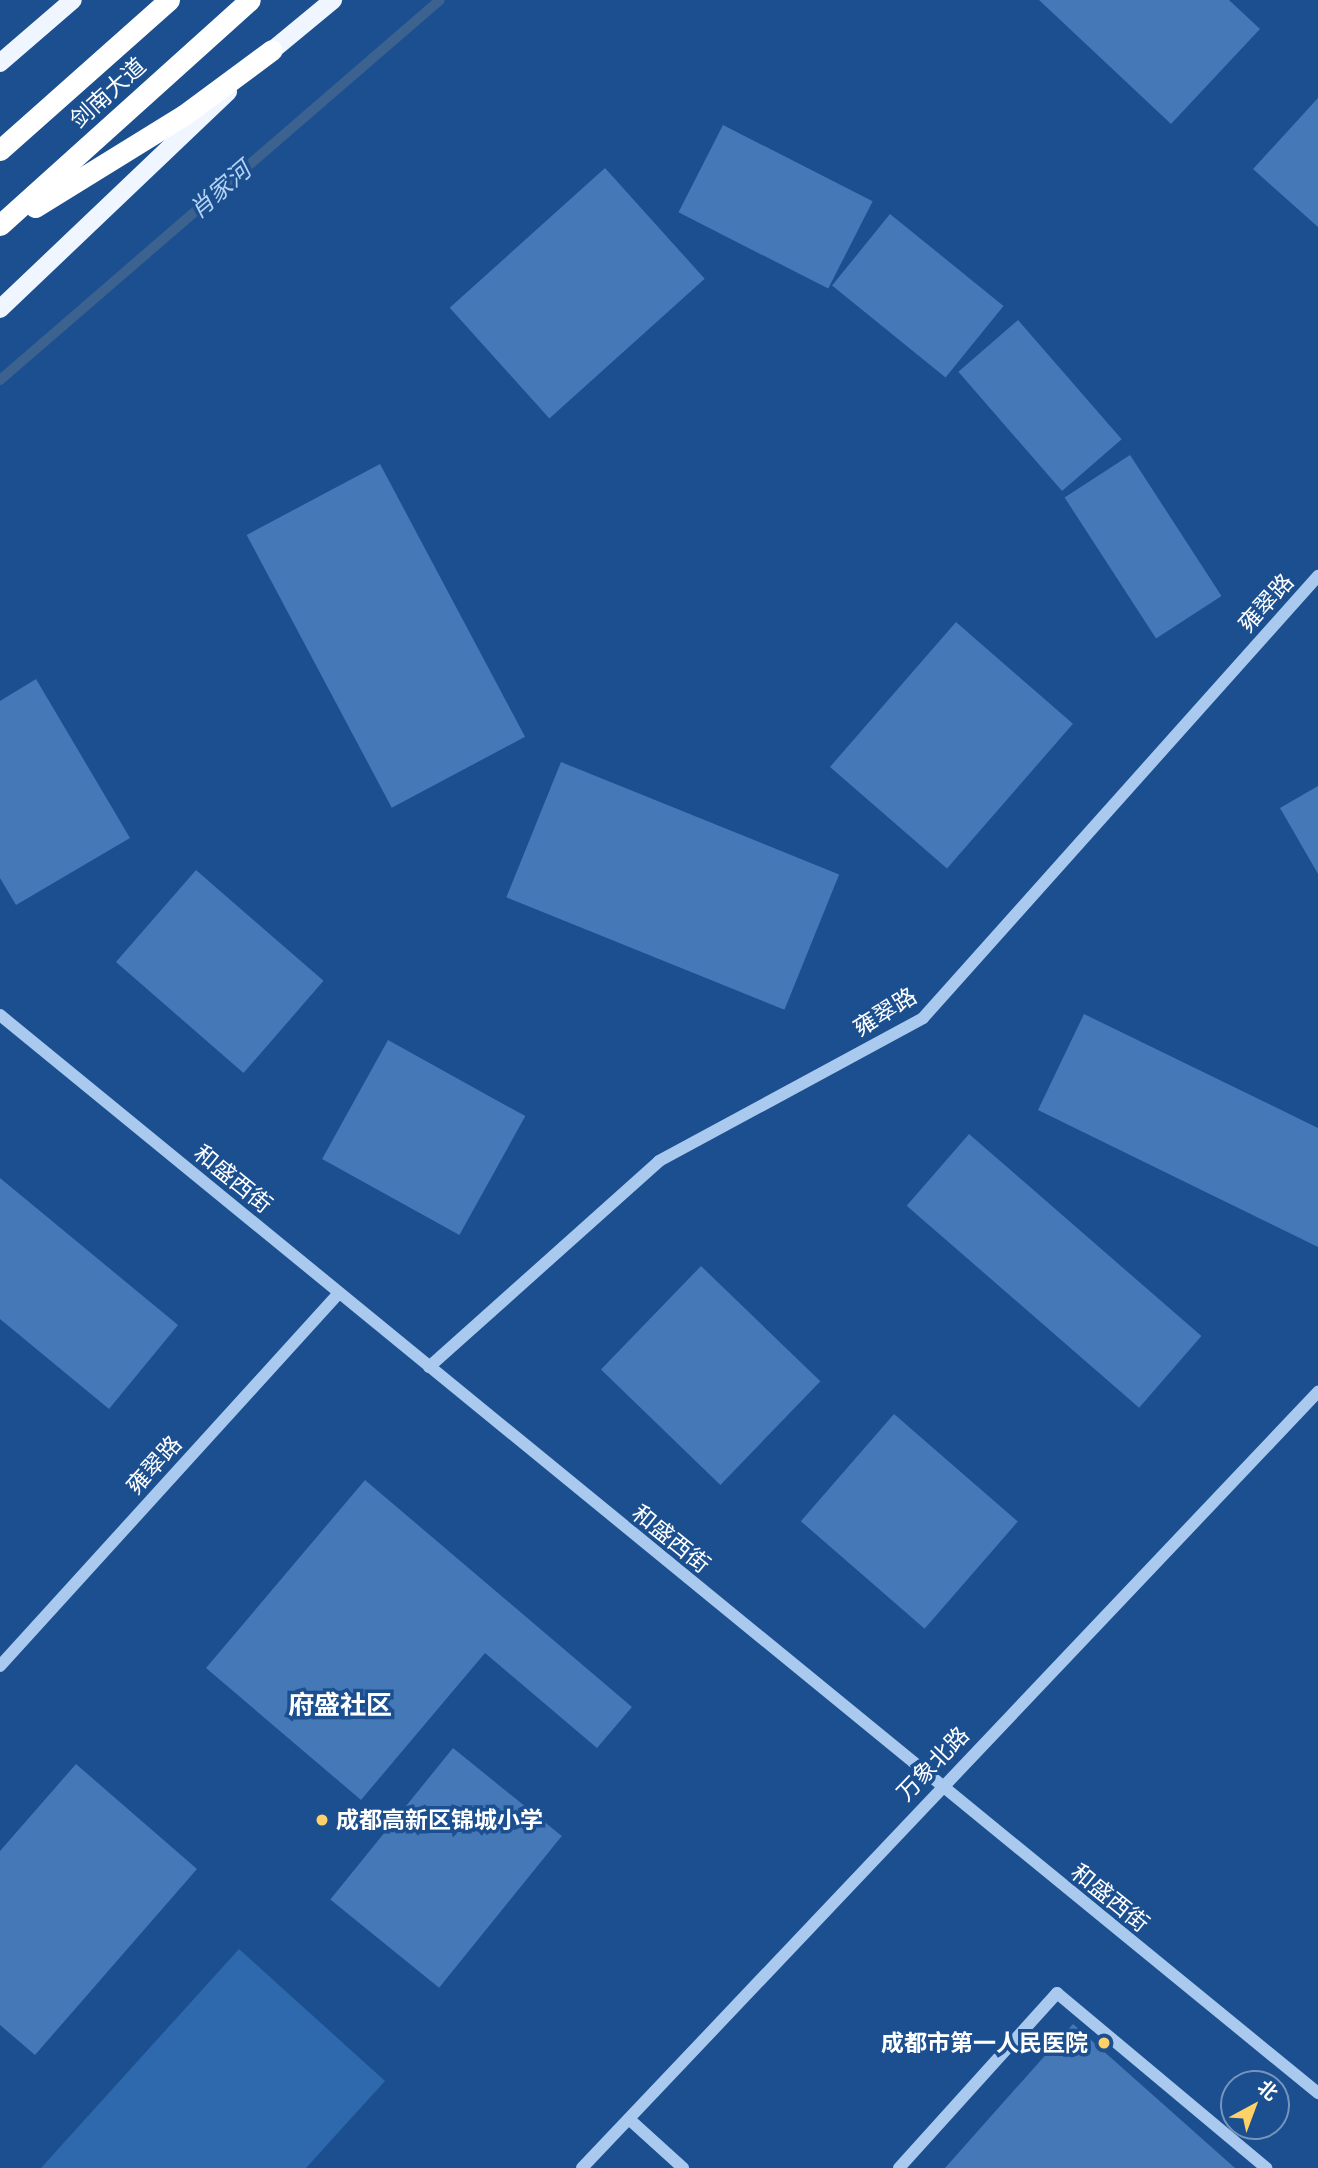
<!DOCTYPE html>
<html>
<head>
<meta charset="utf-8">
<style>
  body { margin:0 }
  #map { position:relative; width:1318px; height:2168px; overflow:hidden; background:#1b4f8f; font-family:Poppins,"Noto Sans SC",sans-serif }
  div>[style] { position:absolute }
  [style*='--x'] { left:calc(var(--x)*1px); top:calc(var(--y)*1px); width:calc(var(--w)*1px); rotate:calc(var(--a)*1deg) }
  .green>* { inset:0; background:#2e69ad }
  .stream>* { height:10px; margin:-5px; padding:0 5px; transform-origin:5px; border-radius:5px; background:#3c6290 }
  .building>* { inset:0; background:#4478b7; transform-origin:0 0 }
  .minor>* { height:12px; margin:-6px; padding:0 6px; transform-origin:6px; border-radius:6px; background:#a9c9ee }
  .major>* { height:18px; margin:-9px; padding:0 9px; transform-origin:9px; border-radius:9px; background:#f0f6ff }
  .highway>* { height:21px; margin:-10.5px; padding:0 10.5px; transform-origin:10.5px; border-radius:10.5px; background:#fff }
  .dots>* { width:19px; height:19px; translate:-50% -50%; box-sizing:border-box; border:4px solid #1b4f8f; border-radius:50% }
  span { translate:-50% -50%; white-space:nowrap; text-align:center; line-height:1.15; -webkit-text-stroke:7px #1b4f8f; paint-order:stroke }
  .street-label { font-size:23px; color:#fff }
  .poi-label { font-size:23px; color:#fff; font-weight:700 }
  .left { translate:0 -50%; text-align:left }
  .right { translate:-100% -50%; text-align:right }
  .water-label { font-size:24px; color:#b5d3f5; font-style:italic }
  .quarter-label { font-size:26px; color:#fff; font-weight:700 }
  .north { position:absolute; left:1220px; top:2070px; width:70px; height:70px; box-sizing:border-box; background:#1b4f8f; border:2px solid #7695bc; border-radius:50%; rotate:41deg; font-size:19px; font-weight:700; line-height:28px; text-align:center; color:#fff }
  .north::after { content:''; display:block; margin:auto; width:24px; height:32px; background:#ffd166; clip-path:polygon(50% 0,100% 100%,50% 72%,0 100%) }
</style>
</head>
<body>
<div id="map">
  <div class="green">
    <div style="clip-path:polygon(239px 1949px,385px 2081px,306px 2168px,41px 2168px)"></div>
  </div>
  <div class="stream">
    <div style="--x:0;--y:380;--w:581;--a:-40.82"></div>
  </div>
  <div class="building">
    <div style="clip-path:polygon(1039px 0,1229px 0,1260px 29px,1171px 124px)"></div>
    <div style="clip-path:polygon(1318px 98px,1318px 227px,1253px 169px)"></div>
    <div style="left:723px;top:125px;width:168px;height:98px;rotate:27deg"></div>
    <div style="left:605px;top:168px;width:149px;height:209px;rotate:48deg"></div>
    <div style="left:890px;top:214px;width:146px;height:92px;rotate:39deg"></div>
    <div style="left:1018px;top:320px;width:158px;height:79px;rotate:49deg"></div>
    <div style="left:1130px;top:455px;width:168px;height:78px;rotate:57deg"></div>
    <div style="left:380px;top:464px;width:309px;height:151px;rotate:62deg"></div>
    <div style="left:956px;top:622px;width:155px;height:192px;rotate:41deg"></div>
    <div style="clip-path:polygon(36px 679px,130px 838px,16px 905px,0 878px,0 701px)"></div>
    <div style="left:561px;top:762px;width:300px;height:146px;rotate:22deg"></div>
    <div style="clip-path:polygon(1318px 786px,1318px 874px,1280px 808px)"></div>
    <div style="left:196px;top:870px;width:169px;height:122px;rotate:41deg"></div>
    <div style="clip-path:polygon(1084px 1014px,1318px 1128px,1318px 1247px,1038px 1110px)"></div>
    <div style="left:388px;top:1040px;width:157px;height:136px;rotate:29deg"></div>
    <div style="left:969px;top:1134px;width:308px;height:95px;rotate:41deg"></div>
    <div style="clip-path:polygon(0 1178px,178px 1325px,109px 1409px,0 1319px)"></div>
    <div style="left:701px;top:1266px;width:166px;height:144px;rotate:44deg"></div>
    <div style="left:894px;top:1414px;width:164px;height:142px;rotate:41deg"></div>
    <div style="clip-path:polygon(365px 1480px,632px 1707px,597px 1748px,485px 1653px,361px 1800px,206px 1668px)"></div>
    <div style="left:453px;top:1748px;width:140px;height:195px;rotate:39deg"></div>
    <div style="clip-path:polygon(76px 1764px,197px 1869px,35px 2055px,0 2025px,0 1851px)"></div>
    <div style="clip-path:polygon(1073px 2024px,1235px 2168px,945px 2168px)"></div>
  </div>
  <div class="minor">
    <div style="--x:0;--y:1015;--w:1703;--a:39.28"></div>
    <div style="--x:429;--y:1367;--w:309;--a:-41.8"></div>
    <div style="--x:659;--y:1161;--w:300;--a:-28.4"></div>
    <div style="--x:923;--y:1018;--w:593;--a:-48.21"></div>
    <div style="--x:0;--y:1666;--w:504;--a:-47.73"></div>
    <div style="--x:629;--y:2119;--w:73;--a:42.2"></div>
    <div style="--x:582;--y:2168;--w:1070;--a:-46.52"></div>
    <div style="--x:899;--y:2168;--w:236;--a:-47.9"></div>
    <div style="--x:1057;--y:1993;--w:273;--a:39.9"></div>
  </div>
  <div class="major">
    <div style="--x:263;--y:58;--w:91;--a:-39.6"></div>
    <div style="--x:0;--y:63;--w:96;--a:-40.8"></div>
    <div style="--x:0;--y:309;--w:315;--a:-43.6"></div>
  </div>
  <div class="highway">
    <div style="--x:0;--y:150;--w:226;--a:-41.6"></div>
    <div style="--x:35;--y:207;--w:175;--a:-31.7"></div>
    <div style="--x:184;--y:115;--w:109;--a:-36.5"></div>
    <div style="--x:0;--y:225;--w:336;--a:-42"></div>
  </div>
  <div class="dots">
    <div style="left:322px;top:1820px;background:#ffd166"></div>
    <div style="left:1104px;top:2043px;background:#ffd166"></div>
  </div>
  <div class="street-label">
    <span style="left:108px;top:93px;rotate:-42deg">剑南大道</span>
    <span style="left:1266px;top:603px;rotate:-48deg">雍翠路</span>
    <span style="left:885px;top:1012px;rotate:-32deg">雍翠路</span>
    <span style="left:233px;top:1179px;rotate:39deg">和盛西街</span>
    <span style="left:154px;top:1465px;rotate:-48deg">雍翠路</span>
    <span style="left:671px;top:1539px;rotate:39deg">和盛西街</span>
    <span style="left:933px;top:1764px;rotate:-46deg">万象北路</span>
    <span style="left:1110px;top:1898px;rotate:39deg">和盛西街</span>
  </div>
  <div class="poi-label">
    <span class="left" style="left:336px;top:1820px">成都高新区锦城小学</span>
    <span class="right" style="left:1088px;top:2043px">成都市第一人民医院</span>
  </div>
  <div class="water-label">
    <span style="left:220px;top:190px;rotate:-41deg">肖家河</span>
  </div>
  <div class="quarter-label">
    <span style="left:340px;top:1706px">府盛社区</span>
  </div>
  <div class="north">北</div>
</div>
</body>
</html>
